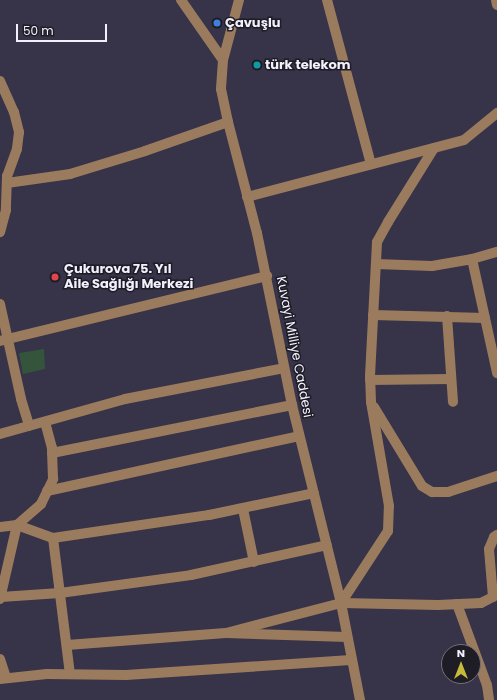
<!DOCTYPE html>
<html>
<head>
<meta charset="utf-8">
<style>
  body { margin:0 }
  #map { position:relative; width:497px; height:700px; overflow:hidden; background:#373348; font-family:Poppins,sans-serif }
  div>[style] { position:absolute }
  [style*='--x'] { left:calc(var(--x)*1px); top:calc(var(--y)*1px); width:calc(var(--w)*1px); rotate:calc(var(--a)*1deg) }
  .green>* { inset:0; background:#35543c }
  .minor>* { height:10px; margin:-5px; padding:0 5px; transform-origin:5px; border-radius:5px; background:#9b7b5d }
  .dots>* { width:11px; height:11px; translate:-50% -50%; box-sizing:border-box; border:2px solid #1e1d26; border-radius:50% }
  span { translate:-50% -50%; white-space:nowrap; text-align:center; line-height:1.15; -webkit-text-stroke:3px #1e1d26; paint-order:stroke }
  .poi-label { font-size:13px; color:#f3f0fe; font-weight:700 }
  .left { translate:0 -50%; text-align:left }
  .street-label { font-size:13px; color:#f3f0fe }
  .north { position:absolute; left:441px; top:644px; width:40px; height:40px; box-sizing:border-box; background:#1e1d26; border:1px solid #73717c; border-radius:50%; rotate:0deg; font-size:11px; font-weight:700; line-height:16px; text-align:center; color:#f3f0fe }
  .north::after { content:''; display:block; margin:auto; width:14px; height:18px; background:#caba3a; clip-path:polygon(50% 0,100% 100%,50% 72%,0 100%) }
  .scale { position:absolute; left:16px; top:24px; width:91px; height:18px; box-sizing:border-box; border:2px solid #f3f0fe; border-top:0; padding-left:5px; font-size:12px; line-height:14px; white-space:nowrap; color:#f3f0fe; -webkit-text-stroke:3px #1e1d26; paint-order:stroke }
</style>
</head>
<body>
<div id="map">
  <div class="green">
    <div style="clip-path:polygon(44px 349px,45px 369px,23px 374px,19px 353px)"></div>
  </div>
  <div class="minor">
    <div style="--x:181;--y:0;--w:73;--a:55"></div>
    <div style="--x:239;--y:0;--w:62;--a:104.9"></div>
    <div style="--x:223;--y:60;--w:29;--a:94"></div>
    <div style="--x:221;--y:89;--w:34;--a:78"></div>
    <div style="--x:228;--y:122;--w:115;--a:75.4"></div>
    <div style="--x:257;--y:233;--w:176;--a:78.5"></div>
    <div style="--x:292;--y:405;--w:204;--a:76.1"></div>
    <div style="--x:341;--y:603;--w:99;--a:78.9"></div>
    <div style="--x:327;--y:0;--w:170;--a:75"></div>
    <div style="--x:496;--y:0;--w:5;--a:79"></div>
    <div style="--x:0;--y:81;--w:34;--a:66"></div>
    <div style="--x:14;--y:112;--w:21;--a:76"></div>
    <div style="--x:19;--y:132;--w:17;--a:97"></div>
    <div style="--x:17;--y:149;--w:29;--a:110"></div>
    <div style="--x:7;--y:176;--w:34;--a:92"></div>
    <div style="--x:6;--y:210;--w:23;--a:105"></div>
    <div style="--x:7;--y:183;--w:64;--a:-8.1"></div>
    <div style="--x:70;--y:174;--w:78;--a:-17"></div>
    <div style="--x:145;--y:151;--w:88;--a:-19.3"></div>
    <div style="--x:247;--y:197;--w:224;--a:-14.7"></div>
    <div style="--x:464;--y:140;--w:43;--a:-39.3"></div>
    <div style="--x:472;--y:259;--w:117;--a:77.6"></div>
    <div style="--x:376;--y:264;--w:56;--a:2"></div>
    <div style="--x:432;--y:266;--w:41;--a:-9.9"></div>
    <div style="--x:472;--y:259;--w:26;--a:-16"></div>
    <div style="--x:0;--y:304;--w:97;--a:77.5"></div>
    <div style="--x:21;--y:399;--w:28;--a:73"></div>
    <div style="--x:373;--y:315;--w:112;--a:1.5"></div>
    <div style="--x:447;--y:316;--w:86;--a:86"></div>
    <div style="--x:0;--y:341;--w:275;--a:-13.7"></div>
    <div style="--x:370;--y:380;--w:81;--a:-0.7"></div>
    <div style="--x:374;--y:407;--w:92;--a:58.7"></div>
    <div style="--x:422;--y:486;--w:12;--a:31"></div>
    <div style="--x:432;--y:492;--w:16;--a:0"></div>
    <div style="--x:448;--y:492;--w:52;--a:-18.1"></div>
    <div style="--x:0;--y:434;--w:130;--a:-15.6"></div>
    <div style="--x:125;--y:399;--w:162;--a:-11"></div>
    <div style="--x:52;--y:453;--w:245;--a:-11.3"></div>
    <div style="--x:47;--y:491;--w:258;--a:-12.3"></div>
    <div style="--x:243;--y:509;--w:54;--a:78.3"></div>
    <div style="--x:0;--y:527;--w:17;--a:-7"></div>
    <div style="--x:17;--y:525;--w:38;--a:20"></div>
    <div style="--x:53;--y:538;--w:158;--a:-8.4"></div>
    <div style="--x:209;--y:515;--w:107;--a:-11.8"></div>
    <div style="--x:53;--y:538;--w:137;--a:82.9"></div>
    <div style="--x:1;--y:597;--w:59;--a:-3.9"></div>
    <div style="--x:60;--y:593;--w:132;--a:-7.8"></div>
    <div style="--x:191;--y:575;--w:139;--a:-12.4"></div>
    <div style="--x:0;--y:599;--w:76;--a:-77.1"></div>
    <div style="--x:17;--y:525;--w:32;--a:-41"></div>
    <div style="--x:41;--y:504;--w:28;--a:-64"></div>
    <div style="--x:53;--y:479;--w:31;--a:-92"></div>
    <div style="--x:52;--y:448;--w:27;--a:-105"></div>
    <div style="--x:341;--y:603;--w:86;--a:-56.9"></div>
    <div style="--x:388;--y:531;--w:25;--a:-88"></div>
    <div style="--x:389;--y:506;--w:106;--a:-99.8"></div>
    <div style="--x:371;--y:402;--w:26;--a:-92"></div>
    <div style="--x:370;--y:376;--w:134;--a:-87"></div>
    <div style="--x:377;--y:242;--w:23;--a:-61"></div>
    <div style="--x:388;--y:222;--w:87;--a:-58.1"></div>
    <div style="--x:457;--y:604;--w:86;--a:69.7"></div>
    <div style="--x:487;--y:685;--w:15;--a:82"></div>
    <div style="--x:226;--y:633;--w:119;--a:-14.6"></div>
    <div style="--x:341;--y:603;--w:97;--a:1.2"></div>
    <div style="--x:438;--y:605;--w:43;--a:-2.7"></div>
    <div style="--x:481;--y:603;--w:13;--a:-27"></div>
    <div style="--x:493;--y:597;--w:48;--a:-94.8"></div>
    <div style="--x:489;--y:549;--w:13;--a:-67"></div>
    <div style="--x:494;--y:537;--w:4;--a:-34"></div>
    <div style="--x:67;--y:645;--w:159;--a:-4.3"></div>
    <div style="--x:226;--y:633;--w:121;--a:1.9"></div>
    <div style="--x:0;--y:659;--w:20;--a:72"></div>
    <div style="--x:0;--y:679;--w:47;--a:-6.1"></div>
    <div style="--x:47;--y:674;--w:79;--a:0.7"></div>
    <div style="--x:126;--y:675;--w:225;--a:-3.8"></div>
  </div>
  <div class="dots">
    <div style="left:217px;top:23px;background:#3f7fe0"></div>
    <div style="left:257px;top:65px;background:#0f9aa8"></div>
    <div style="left:55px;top:277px;background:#e0444e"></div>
  </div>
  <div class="poi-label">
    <span class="left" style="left:225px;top:23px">Çavuşlu</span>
    <span class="left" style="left:265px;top:65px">türk telekom</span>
    <span class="left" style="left:64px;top:277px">Çukurova 75. Yıl<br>Aile Sağlığı Merkezi</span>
  </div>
  <div class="street-label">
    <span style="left:294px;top:347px;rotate:79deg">Kuvayi Milliye Caddesi</span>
  </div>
  <div class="north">N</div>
  <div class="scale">50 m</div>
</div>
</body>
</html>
